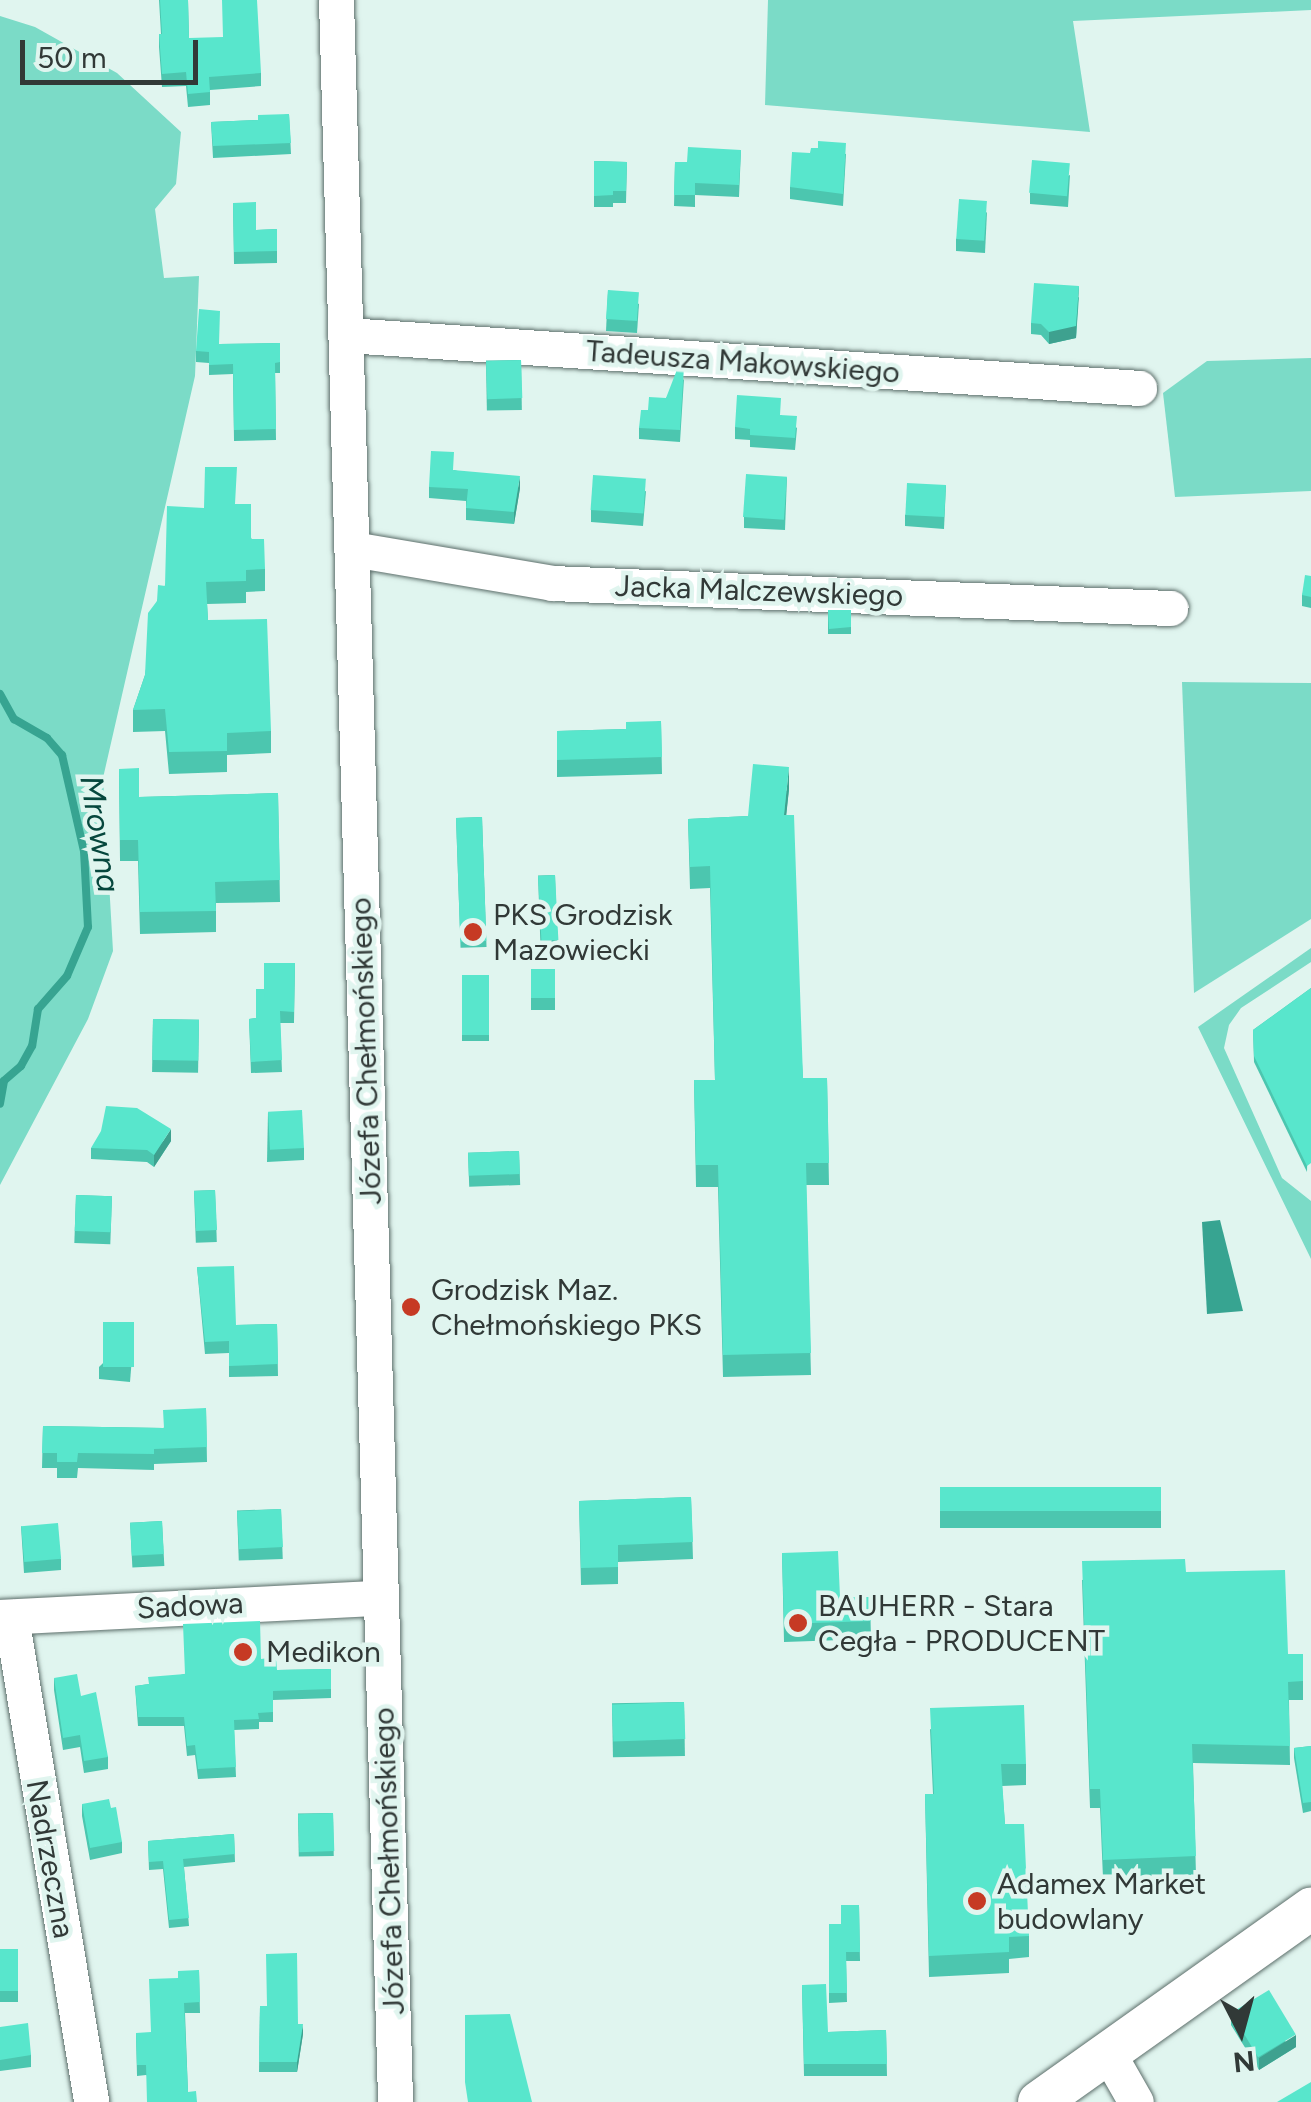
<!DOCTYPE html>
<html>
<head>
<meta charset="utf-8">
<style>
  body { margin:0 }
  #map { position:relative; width:1311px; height:2102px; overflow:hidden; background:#e0f5ef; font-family:Figtree,sans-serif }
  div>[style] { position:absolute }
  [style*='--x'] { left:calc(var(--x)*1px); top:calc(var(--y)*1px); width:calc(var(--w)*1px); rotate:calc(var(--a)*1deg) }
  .green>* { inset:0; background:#7bdbc7 }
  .water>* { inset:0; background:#37a491 }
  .stream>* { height:8px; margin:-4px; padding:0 4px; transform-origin:4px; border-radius:4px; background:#37a491 }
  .roads { filter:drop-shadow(0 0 2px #5d6f6b) drop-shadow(0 0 2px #5d6f6b) }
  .minor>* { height:35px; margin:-17.5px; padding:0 17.5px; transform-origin:17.5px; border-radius:17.5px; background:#fff }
  .major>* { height:42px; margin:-21px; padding:0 21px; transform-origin:21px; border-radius:21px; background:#fff }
  .wall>* { inset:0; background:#4cc6af; transform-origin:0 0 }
  .shaded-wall>* { inset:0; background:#3ea18f }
  .building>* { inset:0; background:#58e6cc; transform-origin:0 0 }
  .dots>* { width:28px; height:28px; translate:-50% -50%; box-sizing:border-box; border:5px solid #e0f5ef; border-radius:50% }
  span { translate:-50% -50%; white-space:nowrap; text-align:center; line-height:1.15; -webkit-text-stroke:9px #e0f5ef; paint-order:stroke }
  .street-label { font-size:30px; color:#313937 }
  .poi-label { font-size:30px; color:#313937 }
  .left { translate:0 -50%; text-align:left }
  .water-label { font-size:32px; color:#06473d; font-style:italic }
  .north { position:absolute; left:1191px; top:1982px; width:100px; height:100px; -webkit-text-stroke:8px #e0f5ef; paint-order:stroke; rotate:174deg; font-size:28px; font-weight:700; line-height:40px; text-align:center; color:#313937 }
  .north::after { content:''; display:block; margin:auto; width:35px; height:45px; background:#313937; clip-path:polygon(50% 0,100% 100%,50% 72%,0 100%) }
  .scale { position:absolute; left:20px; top:40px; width:178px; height:45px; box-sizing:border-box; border:5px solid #313937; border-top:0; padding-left:12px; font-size:30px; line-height:35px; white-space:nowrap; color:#313937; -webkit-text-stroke:8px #e0f5ef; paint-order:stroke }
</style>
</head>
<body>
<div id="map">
  <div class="green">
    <div style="clip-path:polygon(768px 0,1311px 0,1311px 10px,1073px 21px,1090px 132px,765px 105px)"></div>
    <div style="clip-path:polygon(0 16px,35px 27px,117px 73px,181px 132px,176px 184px,155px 209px,164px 278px,199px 276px,195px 376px,103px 778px,113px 951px,88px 1019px,0 1185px)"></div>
    <div style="clip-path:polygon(1311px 358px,1311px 491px,1175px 497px,1163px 393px,1207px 361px)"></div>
    <div style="clip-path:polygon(1182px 682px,1311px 683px,1311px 919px,1194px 993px)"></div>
    <div style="clip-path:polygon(1311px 948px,1311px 962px,1241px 1008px,1229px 1025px,1224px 1048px,1282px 1178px,1311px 1201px,1311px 1259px,1198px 1027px)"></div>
  </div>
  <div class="water">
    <div style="clip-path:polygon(1220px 1220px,1243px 1311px,1207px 1314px,1202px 1222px)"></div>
  </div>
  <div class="stream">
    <div style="--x:0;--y:694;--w:29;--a:61"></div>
    <div style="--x:14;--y:719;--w:38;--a:30"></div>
    <div style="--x:47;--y:738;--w:23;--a:49"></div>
    <div style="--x:62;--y:755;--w:98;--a:77.1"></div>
    <div style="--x:84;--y:851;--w:76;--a:87"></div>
    <div style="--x:88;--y:927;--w:53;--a:113.2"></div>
    <div style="--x:67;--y:976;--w:44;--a:131.3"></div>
    <div style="--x:38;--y:1009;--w:37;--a:99"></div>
    <div style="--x:32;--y:1046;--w:23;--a:119"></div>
    <div style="--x:21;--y:1066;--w:23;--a:139"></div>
    <div style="--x:4;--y:1081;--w:23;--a:100"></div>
  </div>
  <div class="roads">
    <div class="minor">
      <div style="--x:336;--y:0;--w:2103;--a:88.39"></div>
      <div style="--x:346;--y:335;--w:795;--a:3.82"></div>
      <div style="--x:352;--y:549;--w:203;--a:9.6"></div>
      <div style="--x:552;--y:583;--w:619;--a:2.32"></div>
      <div style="--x:0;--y:1617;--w:381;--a:-2.9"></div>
      <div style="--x:11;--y:1617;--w:492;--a:80.6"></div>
      <div style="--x:1108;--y:2053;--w:56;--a:60.3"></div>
    </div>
    <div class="major">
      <div style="--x:1039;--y:2102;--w:334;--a:-35.4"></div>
    </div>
  </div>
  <div class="wall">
    <div style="clip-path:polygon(159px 0,188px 0,189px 38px,261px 73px,261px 86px,210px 90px,210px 105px,188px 107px,186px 86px,162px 87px,159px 47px,159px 34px,161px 34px)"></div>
    <div style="clip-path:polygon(289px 114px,291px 154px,213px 158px,211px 122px,258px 120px)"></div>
    <div style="clip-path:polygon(818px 148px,846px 154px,843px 206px,790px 199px,790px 187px,810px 153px)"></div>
    <div style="clip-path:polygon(741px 150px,739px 197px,695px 195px,695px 207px,674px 206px,675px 162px,687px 162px)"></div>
    <div style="clip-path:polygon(594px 161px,627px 162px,626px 203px,613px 203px,613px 207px,594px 207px)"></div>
    <div style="clip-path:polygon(1070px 175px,1068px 207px,1030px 204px,1030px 193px)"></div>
    <div style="clip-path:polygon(233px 203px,256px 230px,277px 229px,277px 263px,234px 264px)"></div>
    <div style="clip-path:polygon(987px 212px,985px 253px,956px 251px,956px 239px)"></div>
    <div style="clip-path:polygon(608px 290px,639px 304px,637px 333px,606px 331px)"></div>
    <div style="clip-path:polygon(1079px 297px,1076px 338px,1049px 344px,1041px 335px,1031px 334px,1031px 323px)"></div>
    <div style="clip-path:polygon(280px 343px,280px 373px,275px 373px,276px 440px,234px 441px,233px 374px,209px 375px,209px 363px,196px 362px,196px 351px,220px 344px)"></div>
    <div style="left:521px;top:360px;width:50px;height:35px;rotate:89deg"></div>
    <div style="clip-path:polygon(684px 379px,680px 442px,639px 439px,639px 428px,648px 410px,666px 398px)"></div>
    <div style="clip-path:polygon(781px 415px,797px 428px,795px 450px,750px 447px,750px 440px,735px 439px,735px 427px)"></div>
    <div style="clip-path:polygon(454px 470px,520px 488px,514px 524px,466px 520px,466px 501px,429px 498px,429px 487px)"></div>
    <div style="clip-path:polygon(787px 477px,785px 530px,744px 528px,744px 517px)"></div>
    <div style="clip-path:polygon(946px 485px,944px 529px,905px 526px,905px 515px)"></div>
    <div style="clip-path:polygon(646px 491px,643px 526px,591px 522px,591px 510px)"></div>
    <div style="clip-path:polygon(236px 504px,265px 569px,265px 591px,246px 592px,246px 603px,207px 604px,208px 620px,271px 731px,271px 753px,227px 755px,227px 772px,169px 774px,165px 731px,133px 732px,133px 710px,145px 675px,157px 601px,204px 508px)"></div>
    <div style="clip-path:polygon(1311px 576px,1311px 608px,1302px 606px,1302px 595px)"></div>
    <div style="left:828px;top:610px;width:23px;height:24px"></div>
    <div style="clip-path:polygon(661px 721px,662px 774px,557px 777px,557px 731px,626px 729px)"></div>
    <div style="clip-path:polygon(119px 769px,139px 797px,278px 793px,280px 902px,216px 903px,216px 932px,140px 934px,138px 861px,120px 861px)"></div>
    <div style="clip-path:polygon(789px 789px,786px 815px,803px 1078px,827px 1078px,829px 1185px,806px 1185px,811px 1375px,723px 1377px,718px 1187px,696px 1187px,694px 1080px,715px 1080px,710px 888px,690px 889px,688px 819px,748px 816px)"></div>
    <div style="left:482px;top:817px;width:130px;height:26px;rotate:88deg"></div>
    <div style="left:555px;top:875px;width:77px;height:17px;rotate:88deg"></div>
    <div style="clip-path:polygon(295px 963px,294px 1023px,280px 1023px,282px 1072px,251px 1073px,249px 1019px,256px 1018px,264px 989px)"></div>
    <div style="left:531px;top:969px;width:24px;height:41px"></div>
    <div style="left:462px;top:975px;width:27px;height:66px"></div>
    <div style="clip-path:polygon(1311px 988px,1307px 1172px,1254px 1062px,1253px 1030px)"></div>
    <div style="left:153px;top:1019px;width:46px;height:53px;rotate:1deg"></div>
    <div style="clip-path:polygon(268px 1112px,304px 1148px,304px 1160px,267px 1162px)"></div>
    <div style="clip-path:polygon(171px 1141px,154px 1167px,147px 1162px,91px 1159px,91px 1148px)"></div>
    <div style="left:519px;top:1151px;width:34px;height:51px;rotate:88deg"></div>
    <div style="left:215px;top:1190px;width:52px;height:21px;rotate:88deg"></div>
    <div style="left:76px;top:1195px;width:36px;height:48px;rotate:2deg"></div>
    <div style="clip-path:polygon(197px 1267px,236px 1325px,277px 1324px,278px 1376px,229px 1377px,229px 1353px,205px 1354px)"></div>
    <div style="clip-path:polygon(134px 1333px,130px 1382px,99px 1379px,99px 1367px)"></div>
    <div style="clip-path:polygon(206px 1408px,207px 1462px,154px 1464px,154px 1470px,78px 1468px,77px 1478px,57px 1478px,57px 1468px,42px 1468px,43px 1426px,163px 1428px)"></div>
    <div style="left:1161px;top:1487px;width:41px;height:221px;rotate:90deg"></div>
    <div style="clip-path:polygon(691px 1497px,693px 1559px,618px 1562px,618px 1584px,581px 1585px,579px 1501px)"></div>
    <div style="left:281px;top:1509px;width:50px;height:44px;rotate:88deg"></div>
    <div style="left:162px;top:1521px;width:45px;height:32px;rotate:87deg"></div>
    <div style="clip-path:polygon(21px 1526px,61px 1559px,61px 1570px,24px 1573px)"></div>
    <div style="clip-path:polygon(782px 1553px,840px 1597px,870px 1597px,871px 1639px,784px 1642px)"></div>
    <div style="clip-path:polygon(1186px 1572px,1288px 1654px,1303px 1681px,1303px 1700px,1289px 1700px,1290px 1765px,1193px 1763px,1196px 1875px,1103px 1878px,1100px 1808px,1090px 1808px,1082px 1580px)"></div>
    <div style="clip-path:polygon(261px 1659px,277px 1670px,331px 1669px,331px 1698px,273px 1700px,273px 1722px,259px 1722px,259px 1729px,234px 1730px,236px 1777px,198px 1779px,195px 1755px,187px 1756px,184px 1726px,138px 1726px,135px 1686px,149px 1684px,184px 1674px)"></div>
    <div style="clip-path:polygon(54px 1678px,108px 1757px,108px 1769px,84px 1773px,80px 1747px,63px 1750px,54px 1690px)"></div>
    <div style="left:684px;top:1702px;width:54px;height:72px;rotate:89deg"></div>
    <div style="clip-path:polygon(930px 1729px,1026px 1764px,1026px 1785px,1002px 1786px,1005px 1824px,1029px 1936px,1029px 1957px,1009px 1959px,1009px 1973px,929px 1977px,925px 1794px,933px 1794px)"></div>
    <div style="clip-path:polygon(1311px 1746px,1311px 1811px,1303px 1813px,1294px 1758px,1294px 1748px)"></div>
    <div style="clip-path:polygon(82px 1804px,122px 1842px,122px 1853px,90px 1860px,82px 1816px)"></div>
    <div style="left:333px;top:1813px;width:43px;height:35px;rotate:89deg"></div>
    <div style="clip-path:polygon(234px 1834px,235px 1862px,184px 1867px,189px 1926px,169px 1928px,163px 1869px,149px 1870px,148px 1841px)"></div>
    <div style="clip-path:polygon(859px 1905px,860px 1961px,846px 1961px,847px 2002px,829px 2003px,829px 1924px,841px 1924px)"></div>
    <div style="left:18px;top:1949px;width:53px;height:18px;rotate:90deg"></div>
    <div style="clip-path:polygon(199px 1970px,200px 2013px,185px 2013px,188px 2092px,197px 2102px,146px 2075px,137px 2076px,136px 2033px,151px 2033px,178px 1978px)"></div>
    <div style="clip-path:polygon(802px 1985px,828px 2032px,886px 2030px,887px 2076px,804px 2076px)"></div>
    <div style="clip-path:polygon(260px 2006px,298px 2024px,303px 2034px,297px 2072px,259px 2072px)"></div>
    <div style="clip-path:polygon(1231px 2013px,1296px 2047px,1259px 2070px,1231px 2025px)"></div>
    <div style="clip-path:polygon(0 2027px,31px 2055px,31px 2067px,0 2071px)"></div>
  </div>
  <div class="shaded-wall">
    <div style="clip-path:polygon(1079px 286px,1076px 338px,1049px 344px,1049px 332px)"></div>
    <div style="clip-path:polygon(520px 476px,520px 488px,514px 524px,514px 512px)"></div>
    <div style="clip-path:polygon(789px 767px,789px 789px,784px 837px,784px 815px)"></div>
    <div style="clip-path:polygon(171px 1129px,171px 1141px,154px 1167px,154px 1155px)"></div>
    <div style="clip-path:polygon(303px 2024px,303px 2034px,297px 2072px,297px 2062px)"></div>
    <div style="clip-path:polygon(1296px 2035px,1296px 2047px,1259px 2070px,1259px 2058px)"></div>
  </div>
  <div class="building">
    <div style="clip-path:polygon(160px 0,188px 0,189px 38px,223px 37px,222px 0,257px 0,261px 73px,209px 77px,210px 92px,188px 94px,186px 72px,162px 74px,159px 34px,162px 34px)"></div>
    <div style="clip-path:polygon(289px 114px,291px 143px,213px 146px,211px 122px,258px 120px,258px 115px)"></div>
    <div style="clip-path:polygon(818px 141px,846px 143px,843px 194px,790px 187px,792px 152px,810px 153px,811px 148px,818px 148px)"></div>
    <div style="clip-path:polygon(688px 147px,741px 150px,739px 185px,695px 183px,695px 195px,674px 195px,675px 162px,687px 162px)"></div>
    <div style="left:1032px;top:160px;width:38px;height:33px;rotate:5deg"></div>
    <div style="clip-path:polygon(594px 161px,627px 162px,626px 191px,613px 191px,613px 195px,594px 196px)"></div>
    <div style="left:959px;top:199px;width:28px;height:40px;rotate:4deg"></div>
    <div style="clip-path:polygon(256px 202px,256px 230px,277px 229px,277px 251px,234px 252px,233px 203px)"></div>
    <div style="clip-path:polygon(1034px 283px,1079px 286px,1076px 326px,1049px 332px,1041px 324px,1031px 323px)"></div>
    <div style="left:608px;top:290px;width:31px;height:29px;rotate:4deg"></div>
    <div style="clip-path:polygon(199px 309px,220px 311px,219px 344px,280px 343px,280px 362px,275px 363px,276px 429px,234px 430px,233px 364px,209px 365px,209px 352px,196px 351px)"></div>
    <div style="left:521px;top:360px;width:38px;height:35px;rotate:88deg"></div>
    <div style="clip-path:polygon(678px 367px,684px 367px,680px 430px,639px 428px,641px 410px,648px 410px,649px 397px,666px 398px)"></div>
    <div style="clip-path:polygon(737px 395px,781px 398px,780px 415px,797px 416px,795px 438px,750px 435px,750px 429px,735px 427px)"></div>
    <div style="clip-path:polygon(431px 451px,454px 452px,453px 470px,520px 476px,514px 512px,466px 508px,468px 489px,429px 487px)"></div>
    <div style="clip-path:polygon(205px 467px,237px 467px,235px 504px,251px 504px,251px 539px,264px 539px,265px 569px,246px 570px,246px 581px,206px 582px,208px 620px,267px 619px,271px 731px,227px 733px,227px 751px,169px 752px,165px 709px,133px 710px,145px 675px,148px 613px,157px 601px,158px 585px,165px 586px,167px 506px,204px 508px)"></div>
    <div style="left:746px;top:474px;width:41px;height:43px;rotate:4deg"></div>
    <div style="left:593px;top:475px;width:53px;height:35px;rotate:4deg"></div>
    <div style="left:907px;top:483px;width:39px;height:32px;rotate:3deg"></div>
    <div style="clip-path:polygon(1305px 575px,1311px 576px,1311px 597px,1302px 595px)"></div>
    <div style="clip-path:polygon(828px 610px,851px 610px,851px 627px,829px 629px)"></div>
    <div style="clip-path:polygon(661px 721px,662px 757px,557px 760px,557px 731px,626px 729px,626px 722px)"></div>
    <div style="clip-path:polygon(753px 764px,789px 767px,784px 815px,794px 815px,803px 1078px,827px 1078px,829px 1163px,806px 1163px,811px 1353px,723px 1355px,718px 1165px,696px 1165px,694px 1080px,715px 1080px,710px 866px,690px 867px,688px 819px,748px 816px)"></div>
    <div style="clip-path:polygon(139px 768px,139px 797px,278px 793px,280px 880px,215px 882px,216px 911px,140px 912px,138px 840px,120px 840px,119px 769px)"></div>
    <div style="left:482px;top:817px;width:124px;height:26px;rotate:88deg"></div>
    <div style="left:555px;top:875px;width:65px;height:17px;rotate:87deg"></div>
    <div style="clip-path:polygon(264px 963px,295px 963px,294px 1012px,280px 1011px,282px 1060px,251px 1062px,249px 1019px,256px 1018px,256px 989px,264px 989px)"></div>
    <div style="left:531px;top:969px;width:24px;height:29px"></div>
    <div style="left:462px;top:975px;width:27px;height:60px"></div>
    <div style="clip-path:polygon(1311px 988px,1311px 1163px,1307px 1166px,1254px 1056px,1253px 1030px)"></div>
    <div style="left:153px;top:1019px;width:46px;height:41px;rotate:1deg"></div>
    <div style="clip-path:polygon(106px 1106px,137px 1108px,171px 1129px,154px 1155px,147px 1150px,91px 1148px,101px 1131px)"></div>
    <div style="left:302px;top:1110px;width:38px;height:34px;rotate:87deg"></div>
    <div style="left:519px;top:1151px;width:23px;height:51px;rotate:88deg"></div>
    <div style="left:215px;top:1190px;width:40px;height:21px;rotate:87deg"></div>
    <div style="left:76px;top:1195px;width:36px;height:36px;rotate:2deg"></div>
    <div style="clip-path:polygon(234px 1266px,236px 1325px,277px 1324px,278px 1364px,229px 1366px,229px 1341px,205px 1342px,197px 1267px)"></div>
    <div style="left:103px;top:1322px;width:31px;height:45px"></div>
    <div style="clip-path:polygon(206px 1408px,207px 1447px,154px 1449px,154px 1454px,78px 1453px,77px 1462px,57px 1462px,57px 1453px,42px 1453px,43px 1426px,164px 1428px,163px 1410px)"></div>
    <div style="left:1161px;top:1487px;width:24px;height:221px;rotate:90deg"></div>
    <div style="clip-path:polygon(691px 1497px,693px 1542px,618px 1545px,618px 1567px,581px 1568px,579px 1501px)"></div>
    <div style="left:281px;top:1509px;width:38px;height:44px;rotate:87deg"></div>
    <div style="left:162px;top:1521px;width:33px;height:32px;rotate:87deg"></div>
    <div style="left:58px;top:1523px;width:36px;height:37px;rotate:85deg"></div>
    <div style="clip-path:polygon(838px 1551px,840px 1597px,870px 1597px,871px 1621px,784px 1624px,782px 1553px)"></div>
    <div style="clip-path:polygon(1185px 1559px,1186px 1572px,1285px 1570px,1288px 1654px,1303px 1654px,1303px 1681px,1288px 1682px,1290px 1746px,1192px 1744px,1196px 1856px,1103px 1860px,1100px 1789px,1090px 1789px,1082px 1561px)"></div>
    <div style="clip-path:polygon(260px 1621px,261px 1659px,276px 1657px,277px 1670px,331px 1669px,331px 1689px,273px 1691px,273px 1712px,258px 1713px,259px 1719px,234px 1720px,236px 1767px,198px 1769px,195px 1745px,187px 1746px,184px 1717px,138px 1717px,135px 1686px,149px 1684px,148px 1677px,185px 1674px,183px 1624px)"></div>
    <div style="clip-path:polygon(77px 1674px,81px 1696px,96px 1692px,108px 1757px,84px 1761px,80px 1735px,63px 1738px,54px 1678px)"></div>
    <div style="left:684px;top:1702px;width:37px;height:72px;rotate:88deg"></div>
    <div style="clip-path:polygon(1024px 1705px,1026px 1764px,1001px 1764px,1005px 1824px,1024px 1824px,1029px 1936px,1009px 1937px,1009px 1952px,929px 1956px,925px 1794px,934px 1794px,930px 1708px)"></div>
    <div style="clip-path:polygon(1311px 1746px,1311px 1802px,1303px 1803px,1294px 1748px)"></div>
    <div style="clip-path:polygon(109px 1799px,111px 1808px,116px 1807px,122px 1842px,90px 1848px,82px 1804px)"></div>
    <div style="left:333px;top:1813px;width:38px;height:35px;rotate:88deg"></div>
    <div style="clip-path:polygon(234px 1834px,235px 1854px,183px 1859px,189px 1918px,169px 1920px,163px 1861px,149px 1862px,148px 1841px)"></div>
    <div style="clip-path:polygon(841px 1905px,859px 1905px,860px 1952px,846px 1952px,847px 1993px,829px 1993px,829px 1924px,841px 1924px)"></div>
    <div style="left:18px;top:1949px;width:42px;height:18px;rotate:90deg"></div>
    <div style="clip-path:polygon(297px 1953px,298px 2024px,303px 2024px,297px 2062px,259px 2062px,260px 2006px,267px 2006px,266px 1954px)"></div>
    <div style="clip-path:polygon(199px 1970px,200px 2002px,184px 2003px,188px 2092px,196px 2091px,197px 2102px,147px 2102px,146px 2065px,137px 2065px,136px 2033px,151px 2032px,149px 1979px,178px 1978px,178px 1971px)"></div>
    <div style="clip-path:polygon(826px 1984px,828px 2032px,886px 2030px,887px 2064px,804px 2064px,802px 1985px)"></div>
    <div style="left:1269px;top:1990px;width:52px;height:44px;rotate:59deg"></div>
    <div style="clip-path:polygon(510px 2014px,532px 2102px,468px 2102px,465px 2082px,465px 2015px)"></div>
    <div style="clip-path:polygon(28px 2023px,31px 2055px,0 2060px,0 2027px)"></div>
    <div style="clip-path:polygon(1311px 2082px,1311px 2102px,1277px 2102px)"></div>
  </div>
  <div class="dots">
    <div style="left:473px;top:932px;background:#c63a24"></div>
    <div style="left:411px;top:1307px;background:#c63a24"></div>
    <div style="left:798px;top:1623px;background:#c63a24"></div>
    <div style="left:243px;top:1652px;background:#c63a24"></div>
    <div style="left:977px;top:1901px;background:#c63a24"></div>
  </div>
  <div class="street-label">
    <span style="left:743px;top:362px;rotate:4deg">Tadeusza Makowskiego</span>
    <span style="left:759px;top:591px;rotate:2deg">Jacka Malczewskiego</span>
    <span style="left:366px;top:1051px;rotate:-92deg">Józefa Chełmońskiego</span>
    <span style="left:190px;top:1606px;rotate:-3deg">Sadowa</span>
    <span style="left:50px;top:1859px;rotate:80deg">Nadrzeczna</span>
    <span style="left:389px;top:1861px;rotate:-92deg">Józefa Chełmońskiego</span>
  </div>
  <div class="poi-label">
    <span class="left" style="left:493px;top:932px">PKS Grodzisk<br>Mazowiecki</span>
    <span class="left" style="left:431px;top:1307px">Grodzisk Maz.<br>Chełmońskiego PKS</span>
    <span class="left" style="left:818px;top:1623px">BAUHERR - Stara<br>Cegła - PRODUCENT</span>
    <span class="left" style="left:266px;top:1652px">Medikon</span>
    <span class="left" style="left:997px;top:1901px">Adamex Market<br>budowlany</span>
  </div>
  <div class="water-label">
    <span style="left:100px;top:834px;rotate:81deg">Mrowna</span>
  </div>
  <div class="north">N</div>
  <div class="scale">50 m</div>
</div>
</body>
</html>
